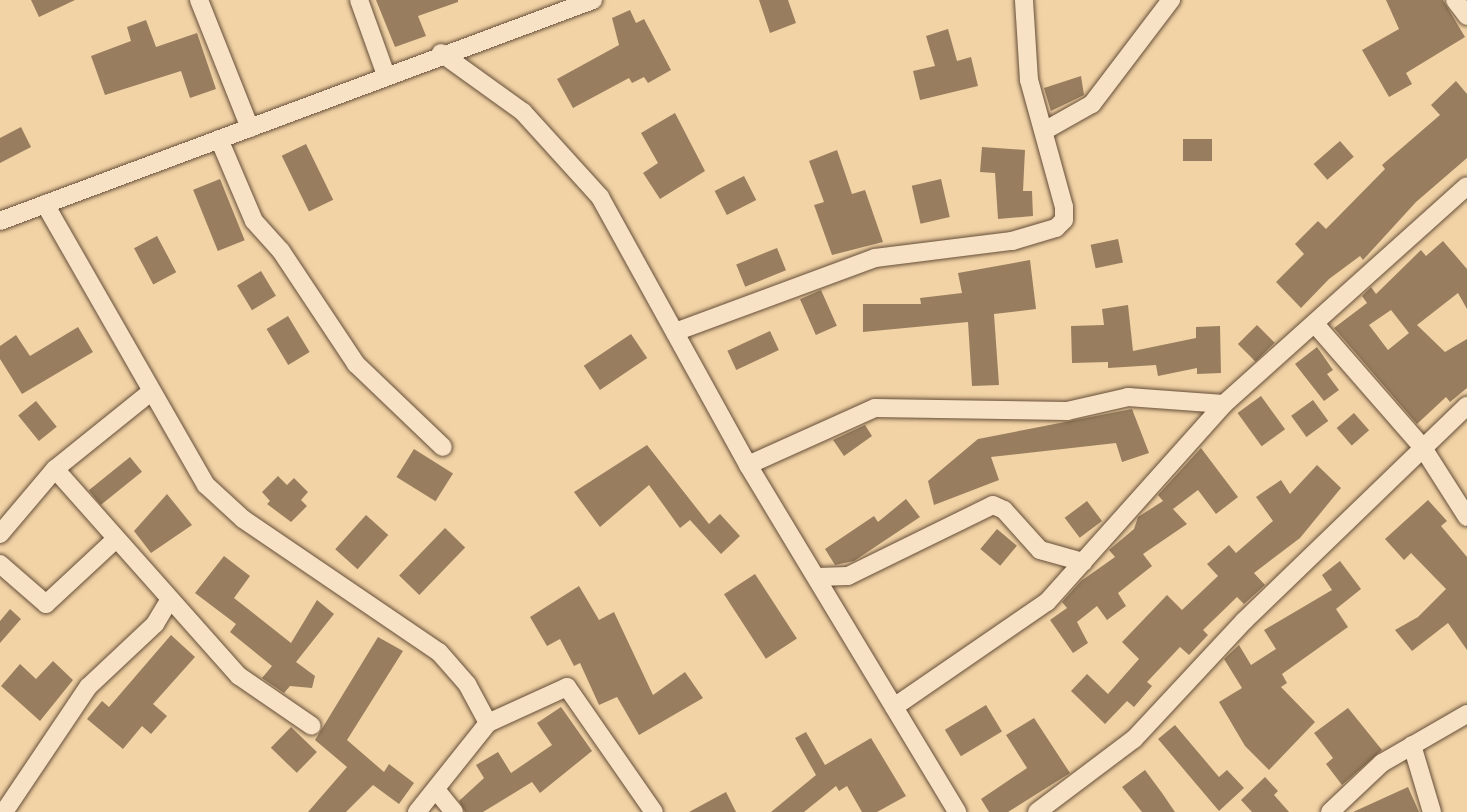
<!DOCTYPE html>
<html>
<head>
<meta charset="utf-8">
<style>
  body { margin:0 }
  #map { position:relative; width:1467px; height:812px; overflow:hidden; background:#f2d3a6; font-family:Cardo,serif }
  div>[style] { position:absolute }
  [style*='--x'] { left:calc(var(--x)*1px); top:calc(var(--y)*1px); width:calc(var(--w)*1px); rotate:calc(var(--a)*1deg) }
  .building>* { inset:0; background:#987e5f; transform-origin:0 0 }
  .roads { filter:drop-shadow(0 0 2px #654e38) drop-shadow(0 0 2px #654e38) }
  .minor>* { height:18px; margin:-9px; padding:0 9px; transform-origin:9px; border-radius:9px; background:#f7e2c5 }
  span { translate:-50% -50%; white-space:nowrap; text-align:center; line-height:1.15; -webkit-text-stroke:5px #f7e2c5; paint-order:stroke }
</style>
</head>
<body>
<div id="map">
  <div class="building">
    <div style="clip-path:polygon(31px 0,75px 0,39px 17px)"></div>
    <div style="clip-path:polygon(376px 0,458px 0,458px 2px,418px 16px,426px 36px,395px 47px)"></div>
    <div style="clip-path:polygon(759px 0,788px 0,796px 23px,770px 33px)"></div>
    <div style="clip-path:polygon(1386px 0,1443px 0,1465px 37px,1406px 73px,1412px 84px,1389px 97px,1362px 50px,1399px 29px)"></div>
    <div style="clip-path:polygon(630px 10px,636px 23px,644px 19px,671px 70px,648px 83px,644px 77px,632px 83px,629px 78px,573px 108px,557px 79px,619px 45px,612px 18px)"></div>
    <div style="clip-path:polygon(146px 20px,156px 47px,197px 33px,216px 89px,190px 98px,181px 71px,105px 95px,91px 56px,131px 41px,127px 27px)"></div>
    <div style="clip-path:polygon(948px 29px,957px 61px,971px 57px,978px 86px,920px 100px,913px 71px,935px 66px,926px 36px)"></div>
    <div style="clip-path:polygon(1081px 76px,1084px 95px,1051px 111px,1044px 88px)"></div>
    <div style="clip-path:polygon(1456px 81px,1467px 94px,1467px 158px,1416px 202px,1363px 260px,1360px 256px,1329px 279px,1301px 308px,1276px 282px,1304px 254px,1295px 244px,1318px 221px,1326px 229px,1385px 169px,1382px 165px,1440px 115px,1431px 105px)"></div>
    <div style="clip-path:polygon(675px 113px,705px 171px,660px 199px,643px 173px,658px 163px,641px 133px)"></div>
    <div style="clip-path:polygon(21px 127px,31px 147px,0 163px,0 138px)"></div>
    <div style="left:1183px;top:139px;width:29px;height:22px"></div>
    <div style="left:1340px;top:141px;width:21px;height:35px;rotate:49deg"></div>
    <div style="left:306px;top:144px;width:62px;height:27px;rotate:64deg"></div>
    <div style="clip-path:polygon(982px 147px,1025px 150px,1023px 191px,1032px 191px,1033px 216px,998px 219px,995px 173px,980px 172px)"></div>
    <div style="clip-path:polygon(837px 150px,852px 194px,865px 190px,883px 242px,832px 255px,814px 205px,824px 202px,809px 161px)"></div>
    <div style="left:744px;top:176px;width:27px;height:33px;rotate:63deg"></div>
    <div style="left:220px;top:179px;width:66px;height:29px;rotate:68deg"></div>
    <div style="left:941px;top:179px;width:39px;height:30px;rotate:77deg"></div>
    <div style="left:157px;top:236px;width:41px;height:26px;rotate:62deg"></div>
    <div style="left:1118px;top:239px;width:24px;height:28px;rotate:78deg"></div>
    <div style="clip-path:polygon(evenodd,1443px 241px,1467px 269px,1467px 309px,1458px 293px,1417px 325px,1445px 352px,1467px 339px,1467px 388px,1450px 402px,1446px 397px,1417px 424px,1334px 328px,1367px 303px,1362px 296px,1371px 287px,1376px 294px,1421px 250px,1426px 256px,1443px 241px,1391px 310px,1409px 333px,1388px 350px,1369px 325px,1391px 310px)"></div>
    <div style="left:777px;top:248px;width:24px;height:44px;rotate:68deg"></div>
    <div style="clip-path:polygon(1030px 260px,1036px 309px,994px 314px,999px 385px,972px 386px,968px 322px,863px 332px,863px 304px,921px 304px,920px 298px,962px 293px,958px 273px)"></div>
    <div style="left:261px;top:271px;width:29px;height:28px;rotate:59deg"></div>
    <div style="left:821px;top:290px;width:39px;height:23px;rotate:66deg"></div>
    <div style="clip-path:polygon(1128px 305px,1133px 351px,1196px 338px,1196px 327px,1220px 326px,1221px 373px,1197px 374px,1197px 368px,1158px 376px,1156px 365px,1108px 368px,1108px 362px,1072px 363px,1071px 326px,1104px 325px,1102px 309px)"></div>
    <div style="left:288px;top:316px;width:42px;height:25px;rotate:59deg"></div>
    <div style="left:1257px;top:325px;width:25px;height:27px;rotate:45deg"></div>
    <div style="clip-path:polygon(78px 327px,93px 352px,22px 394px,0 359px,0 346px,16px 335px,30px 356px)"></div>
    <div style="left:770px;top:331px;width:21px;height:47px;rotate:65deg"></div>
    <div style="left:631px;top:334px;width:29px;height:57px;rotate:56deg"></div>
    <div style="clip-path:polygon(1317px 347px,1333px 370px,1327px 374px,1339px 390px,1324px 401px,1295px 364px)"></div>
    <div style="left:1261px;top:396px;width:41px;height:29px;rotate:54deg"></div>
    <div style="left:1313px;top:400px;width:26px;height:27px;rotate:54deg"></div>
    <div style="left:36px;top:401px;width:33px;height:23px;rotate:51deg"></div>
    <div style="clip-path:polygon(1132px 409px,1149px 453px,1122px 462px,1116px 443px,991px 457px,999px 480px,934px 505px,928px 481px,978px 439px)"></div>
    <div style="left:1354px;top:413px;width:23px;height:23px;rotate:49deg"></div>
    <div style="clip-path:polygon(865px 425px,872px 436px,844px 456px,833px 440px)"></div>
    <div style="clip-path:polygon(647px 445px,709px 524px,720px 514px,740px 536px,721px 554px,690px 520px,680px 528px,649px 485px,600px 527px,574px 492px)"></div>
    <div style="clip-path:polygon(1201px 448px,1238px 497px,1216px 514px,1198px 490px,1173px 509px,1187px 524px,1143px 554px,1152px 566px,1118px 593px,1126px 606px,1107px 620px,1097px 606px,1077px 622px,1088px 643px,1073px 653px,1050px 620px,1067px 608px,1062px 602px,1081px 581px,1115px 557px,1109px 550px,1134px 529px,1138px 517px,1163px 501px,1158px 495px)"></div>
    <div style="left:414px;top:449px;width:46px;height:33px;rotate:32deg"></div>
    <div style="left:130px;top:457px;width:19px;height:53px;rotate:51deg"></div>
    <div style="clip-path:polygon(1317px 465px,1341px 488px,1300px 538px,1254px 573px,1265px 585px,1244px 604px,1237px 597px,1203px 630px,1208px 635px,1189px 655px,1180px 647px,1147px 682px,1152px 686px,1134px 707px,1127px 701px,1105px 724px,1071px 691px,1087px 674px,1108px 694px,1139px 659px,1122px 642px,1167px 595px,1182px 610px,1218px 576px,1207px 564px,1229px 545px,1236px 553px,1273px 521px,1256px 497px,1281px 480px,1290px 494px)"></div>
    <div style="clip-path:polygon(278px 476px,287px 485px,294px 478px,308px 492px,301px 500px,307px 506px,291px 522px,267px 504px,270px 501px,262px 492px)"></div>
    <div style="clip-path:polygon(167px 494px,192px 525px,151px 553px,134px 531px)"></div>
    <div style="clip-path:polygon(906px 499px,920px 517px,854px 561px,835px 565px,825px 549px,874px 516px,878px 522px)"></div>
    <div style="clip-path:polygon(1428px 500px,1447px 521px,1441px 526px,1467px 557px,1467px 650px,1448px 623px,1412px 651px,1395px 630px,1418px 617px,1446px 589px,1411px 553px,1404px 560px,1385px 539px)"></div>
    <div style="left:1087px;top:501px;width:25px;height:28px;rotate:53deg"></div>
    <div style="left:366px;top:515px;width:30px;height:46px;rotate:42deg"></div>
    <div style="left:445px;top:528px;width:28px;height:66px;rotate:44deg"></div>
    <div style="left:997px;top:529px;width:26px;height:26px;rotate:40deg"></div>
    <div style="clip-path:polygon(224px 556px,250px 576px,234px 598px,291px 643px,317px 600px,334px 614px,296px 662px,315px 676px,312px 688px,290px 686px,284px 693px,262px 678px,272px 666px,230px 632px,236px 624px,195px 593px)"></div>
    <div style="clip-path:polygon(1340px 561px,1361px 589px,1336px 609px,1348px 627px,1282px 674px,1287px 683px,1281px 687px,1315px 722px,1269px 770px,1245px 746px,1219px 702px,1242px 688px,1224px 659px,1239px 645px,1251px 665px,1276px 649px,1264px 630px,1332px 590px,1322px 575px)"></div>
    <div style="left:755px;top:574px;width:77px;height:37px;rotate:57deg"></div>
    <div style="clip-path:polygon(579px 586px,599px 620px,614px 612px,653px 695px,685px 672px,703px 698px,639px 735px,617px 697px,599px 705px,580px 663px,574px 666px,560px 639px,547px 646px,530px 617px)"></div>
    <div style="clip-path:polygon(10px 609px,21px 619px,0 643px,0 621px)"></div>
    <div style="clip-path:polygon(171px 635px,195px 657px,153px 704px,167px 716px,151px 734px,142px 726px,123px 749px,87px 719px,102px 701px,109px 707px)"></div>
    <div style="clip-path:polygon(378px 637px,403px 651px,347px 740px,384px 772px,389px 764px,414px 783px,399px 804px,373px 785px,346px 812px,308px 812px,347px 767px,315px 740px)"></div>
    <div style="clip-path:polygon(53px 661px,73px 680px,40px 721px,1px 686px,20px 664px,36px 679px)"></div>
    <div style="left:986px;top:705px;width:31px;height:48px;rotate:59deg"></div>
    <div style="clip-path:polygon(561px 707px,592px 751px,540px 793px,532px 782px,483px 812px,465px 812px,459px 801px,484px 778px,476px 765px,498px 752px,511px 773px,552px 745px,537px 723px)"></div>
    <div style="clip-path:polygon(1348px 708px,1382px 750px,1342px 785px,1326px 764px,1333px 758px,1314px 733px)"></div>
    <div style="clip-path:polygon(1034px 718px,1070px 773px,1008px 812px,989px 812px,981px 799px,1027px 768px,1006px 735px)"></div>
    <div style="clip-path:polygon(1175px 725px,1219px 777px,1227px 770px,1244px 788px,1219px 811px,1158px 739px)"></div>
    <div style="left:291px;top:727px;width:36px;height:29px;rotate:44deg"></div>
    <div style="clip-path:polygon(806px 732px,825px 765px,871px 738px,906px 796px,877px 812px,862px 812px,847px 786px,839px 791px,836px 786px,804px 812px,771px 812px,816px 775px,795px 738px)"></div>
    <div style="clip-path:polygon(1145px 770px,1162px 793px,1175px 812px,1142px 812px,1122px 787px)"></div>
    <div style="clip-path:polygon(1265px 777px,1278px 791px,1274px 795px,1289px 812px,1252px 812px,1241px 800px)"></div>
    <div style="clip-path:polygon(1408px 787px,1419px 812px,1353px 812px)"></div>
    <div style="clip-path:polygon(726px 792px,736px 812px,689px 812px)"></div>
  </div>
  <div class="roads">
    <div class="minor">
      <div style="--x:199;--y:0;--w:138;--a:68.3"></div>
      <div style="--x:359;--y:0;--w:80;--a:70.2"></div>
      <div style="--x:1455;--y:0;--w:20;--a:53"></div>
      <div style="--x:441;--y:53;--w:101;--a:35.7"></div>
      <div style="--x:523;--y:112;--w:115;--a:47.8"></div>
      <div style="--x:600;--y:197;--w:306;--a:61.1"></div>
      <div style="--x:748;--y:465;--w:405;--a:58.9"></div>
      <div style="--x:1044;--y:131;--w:55;--a:-29.4"></div>
      <div style="--x:1092;--y:104;--w:131;--a:-52.8"></div>
      <div style="--x:219;--y:139;--w:89;--a:66.9"></div>
      <div style="--x:254;--y:221;--w:40;--a:48"></div>
      <div style="--x:281;--y:251;--w:136;--a:56.4"></div>
      <div style="--x:356;--y:364;--w:120;--a:43.7"></div>
      <div style="--x:45;--y:204;--w:324;--a:60.2"></div>
      <div style="--x:206;--y:485;--w:50;--a:42.6"></div>
      <div style="--x:243;--y:519;--w:237;--a:34.2"></div>
      <div style="--x:439;--y:652;--w:43;--a:48.8"></div>
      <div style="--x:467;--y:684;--w:44;--a:61.7"></div>
      <div style="--x:0;--y:221;--w:633;--a:-20.44"></div>
      <div style="--x:1315;--y:324;--w:164;--a:48.9"></div>
      <div style="--x:1423;--y:448;--w:82;--a:57.5"></div>
      <div style="--x:675;--y:332;--w:213;--a:-20.3"></div>
      <div style="--x:875;--y:258;--w:138;--a:-7.1"></div>
      <div style="--x:1012;--y:241;--w:46;--a:-16.5"></div>
      <div style="--x:1056;--y:228;--w:11;--a:-45"></div>
      <div style="--x:1064;--y:220;--w:13;--a:-90"></div>
      <div style="--x:1064;--y:207;--w:132;--a:-105.4"></div>
      <div style="--x:1029;--y:80;--w:80;--a:-93.6"></div>
      <div style="--x:748;--y:465;--w:139;--a:-24.2"></div>
      <div style="--x:875;--y:408;--w:192;--a:0.9"></div>
      <div style="--x:1067;--y:411;--w:63;--a:-12.9"></div>
      <div style="--x:1128;--y:397;--w:96;--a:4.2"></div>
      <div style="--x:55;--y:469;--w:277;--a:48.4"></div>
      <div style="--x:239;--y:676;--w:88;--a:34.4"></div>
      <div style="--x:0;--y:534;--w:85;--a:-49.8"></div>
      <div style="--x:55;--y:469;--w:124;--a:-38.8"></div>
      <div style="--x:0;--y:564;--w:61;--a:41"></div>
      <div style="--x:46;--y:604;--w:96;--a:-42.9"></div>
      <div style="--x:817;--y:577;--w:31;--a:-2"></div>
      <div style="--x:848;--y:576;--w:161;--a:-26.1"></div>
      <div style="--x:993;--y:505;--w:12;--a:24"></div>
      <div style="--x:1004;--y:510;--w:54;--a:48"></div>
      <div style="--x:1040;--y:550;--w:45;--a:15.6"></div>
      <div style="--x:894;--y:707;--w:186;--a:-34.5"></div>
      <div style="--x:1047;--y:602;--w:266;--a:-48.2"></div>
      <div style="--x:1224;--y:404;--w:326;--a:-41.9"></div>
      <div style="--x:1412;--y:745;--w:70;--a:73.4"></div>
      <div style="--x:437;--y:791;--w:27;--a:51"></div>
      <div style="--x:4;--y:812;--w:151;--a:-56.1"></div>
      <div style="--x:88;--y:687;--w:92;--a:-43.2"></div>
      <div style="--x:155;--y:624;--w:29;--a:-59"></div>
      <div style="--x:417;--y:812;--w:114;--a:-51.4"></div>
      <div style="--x:488;--y:723;--w:87;--a:-24.5"></div>
      <div style="--x:567;--y:687;--w:152;--a:55.2"></div>
      <div style="--x:1037;--y:812;--w:121;--a:-37"></div>
      <div style="--x:1134;--y:739;--w:161;--a:-47"></div>
      <div style="--x:1244;--y:621;--w:310;--a:-44"></div>
      <div style="--x:1330;--y:812;--w:71;--a:-43.3"></div>
      <div style="--x:1382;--y:763;--w:98;--a:-30"></div>
    </div>
  </div>
</div>
</body>
</html>
